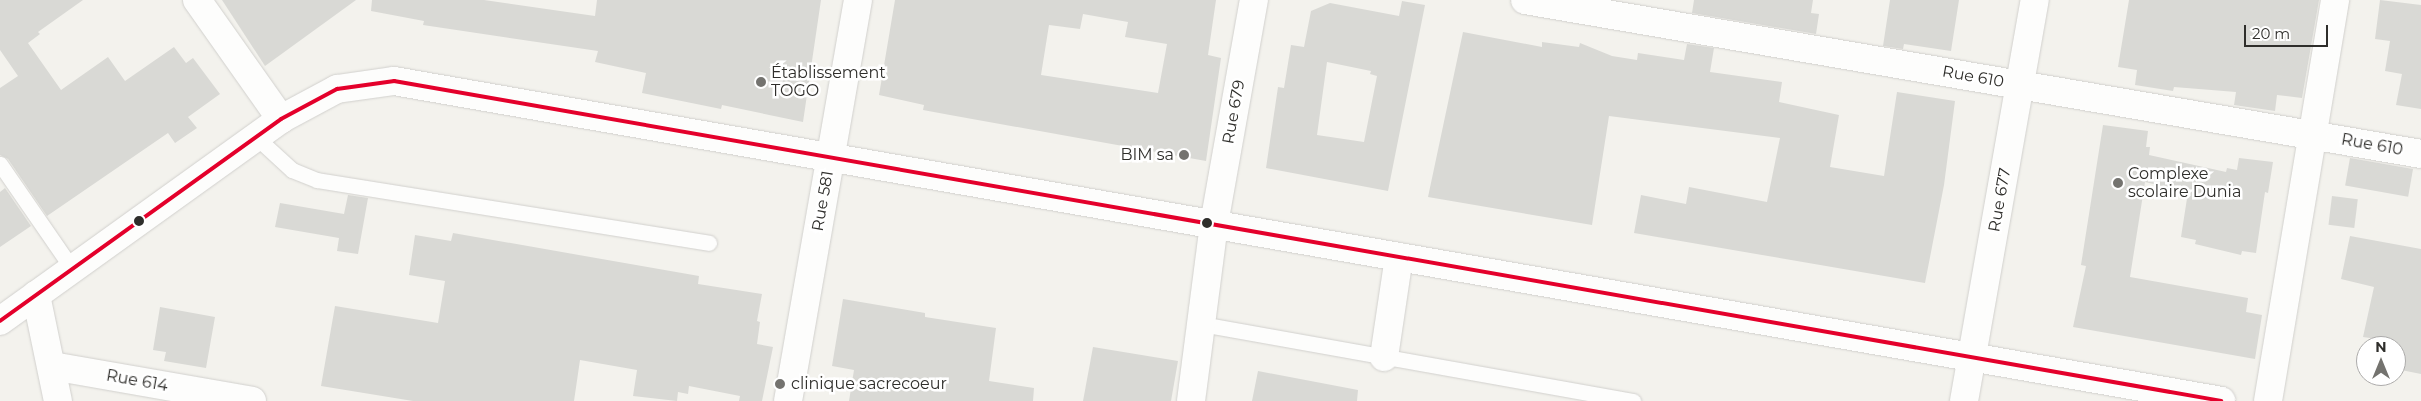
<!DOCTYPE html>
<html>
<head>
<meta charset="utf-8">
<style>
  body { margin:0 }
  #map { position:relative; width:2421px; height:401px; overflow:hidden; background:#f3f2ed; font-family:Montserrat,sans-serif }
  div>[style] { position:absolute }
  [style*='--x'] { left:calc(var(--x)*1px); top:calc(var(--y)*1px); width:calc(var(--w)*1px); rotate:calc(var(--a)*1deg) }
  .building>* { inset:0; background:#d9d9d5; transform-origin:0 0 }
  .roads { filter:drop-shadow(0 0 1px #d1d0cd) drop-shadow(0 0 1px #d1d0cd) }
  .lane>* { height:15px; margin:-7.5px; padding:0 7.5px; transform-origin:7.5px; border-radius:7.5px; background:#fdfdfc }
  .street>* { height:28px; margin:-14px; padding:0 14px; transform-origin:14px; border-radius:14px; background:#fdfdfc }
  .secondary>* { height:28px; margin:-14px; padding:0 14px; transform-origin:14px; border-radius:14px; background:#fdfdfc }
  .bus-1>* { height:4px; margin:-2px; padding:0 2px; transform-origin:2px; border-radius:2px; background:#e4002b }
  .dots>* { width:14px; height:14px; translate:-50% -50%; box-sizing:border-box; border:2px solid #fff; border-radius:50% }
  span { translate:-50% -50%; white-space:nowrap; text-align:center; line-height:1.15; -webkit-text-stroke:5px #fff; paint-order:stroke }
  .poi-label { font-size:16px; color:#2f2e2b }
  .left { translate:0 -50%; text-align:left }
  .right { translate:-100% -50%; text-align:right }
  .street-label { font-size:16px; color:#2f2e2b }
  .north { position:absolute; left:2356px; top:336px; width:50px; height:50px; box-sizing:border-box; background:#fff; border:1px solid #acabaa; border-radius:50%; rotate:0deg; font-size:14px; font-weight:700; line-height:20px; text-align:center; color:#2f2e2b }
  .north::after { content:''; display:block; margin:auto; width:18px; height:22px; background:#74736f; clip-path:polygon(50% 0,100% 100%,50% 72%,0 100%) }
  .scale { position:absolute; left:2244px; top:25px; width:84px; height:22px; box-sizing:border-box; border:2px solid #2f2e2b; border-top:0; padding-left:6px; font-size:15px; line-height:18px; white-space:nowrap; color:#2f2e2b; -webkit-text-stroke:4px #fff; paint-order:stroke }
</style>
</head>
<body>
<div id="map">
  <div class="building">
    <div style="clip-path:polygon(0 0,83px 0,38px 32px,40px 34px,28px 43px,61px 90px,108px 57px,125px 81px,174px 47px,186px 63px,193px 58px,220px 94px,188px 117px,197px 128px,175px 143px,168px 133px,47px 216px,8px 159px,0 155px,0 88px,18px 76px,0 50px)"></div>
    <div style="clip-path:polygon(222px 0,356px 0,265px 66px)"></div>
    <div style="clip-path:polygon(372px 0,484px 0,595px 16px,597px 0,821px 0,803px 122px,722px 105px,721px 109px,642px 93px,646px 73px,595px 62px,598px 51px,423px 25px,424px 21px,371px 11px)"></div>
    <div style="clip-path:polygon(evenodd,895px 0,1216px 0,1208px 55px,1221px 58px,1206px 161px,950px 115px,923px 110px,924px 105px,879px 95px,895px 0,1083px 14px,1128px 22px,1125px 37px,1167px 44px,1158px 93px,1041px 75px,1049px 25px,1080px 29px,1083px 14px)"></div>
    <div style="clip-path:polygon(1694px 0,1813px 0,1811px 13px,1819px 14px,1816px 34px,1692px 13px)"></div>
    <div style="clip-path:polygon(1890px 0,1959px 0,1951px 51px,1904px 44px,1903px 49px,1883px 46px)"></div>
    <div style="clip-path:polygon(2129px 0,2319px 0,2302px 98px,2277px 95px,2275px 111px,2234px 105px,2236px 92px,2174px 87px,2173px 91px,2135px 85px,2137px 70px,2118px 67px)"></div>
    <div style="clip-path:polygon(2380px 0,2421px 5px,2421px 109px,2396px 105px,2402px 74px,2385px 71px,2390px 41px,2375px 39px)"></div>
    <div style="clip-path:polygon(evenodd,1402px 1px,1425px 5px,1388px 191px,1266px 168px,1278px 87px,1284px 88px,1291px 45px,1304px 47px,1311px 11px,1330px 3px,1399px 16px,1402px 1px,1327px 62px,1371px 71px,1370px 74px,1377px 76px,1364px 142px,1317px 135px,1327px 62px)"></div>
    <div style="clip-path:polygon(1463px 32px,1542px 47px,1542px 42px,1579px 47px,1580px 43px,1612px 56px,1637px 60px,1638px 53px,1684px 60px,1687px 44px,1714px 48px,1710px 72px,1782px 82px,1779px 102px,1839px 115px,1830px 167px,1884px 176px,1897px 92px,1955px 101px,1944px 185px,1925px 283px,1634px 233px,1641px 195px,1686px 204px,1689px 187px,1767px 202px,1780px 138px,1609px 116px,1592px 225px,1428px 197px)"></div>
    <div style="clip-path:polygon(2103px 125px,2148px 131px,2146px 147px,2150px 147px,2149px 155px,2226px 172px,2227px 168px,2237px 170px,2239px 158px,2273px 162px,2268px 193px,2265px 192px,2256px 253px,2242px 251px,2241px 255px,2195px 244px,2196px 240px,2181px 237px,2188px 192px,2145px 182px,2130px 277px,2248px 298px,2246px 312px,2262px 315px,2255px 359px,2073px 327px,2086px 266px,2081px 265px)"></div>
    <div style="left:2350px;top:158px;width:64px;height:28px;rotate:10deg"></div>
    <div style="clip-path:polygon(5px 188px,31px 226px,0 247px,0 192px)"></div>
    <div style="clip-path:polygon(348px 195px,368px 198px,358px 254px,337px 251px,339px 238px,275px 227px,280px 203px,344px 214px)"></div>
    <div style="left:2332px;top:196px;width:26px;height:29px;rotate:7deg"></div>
    <div style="clip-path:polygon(453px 233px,699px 276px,698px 284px,762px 294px,757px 321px,760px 322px,757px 344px,773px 347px,762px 401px,739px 401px,740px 396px,689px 386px,688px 394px,678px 392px,677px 401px,633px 396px,637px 370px,580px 360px,574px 401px,413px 401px,321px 386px,335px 306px,438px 323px,445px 281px,409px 275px,415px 235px,451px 241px)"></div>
    <div style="clip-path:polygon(2350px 236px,2421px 249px,2421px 374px,2396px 369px,2396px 346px,2383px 346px,2384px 340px,2363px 337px,2374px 287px,2341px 279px)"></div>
    <div style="clip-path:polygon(843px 299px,925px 313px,925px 317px,996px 328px,989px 381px,1034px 388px,1033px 401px,849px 401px,854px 370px,832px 366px)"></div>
    <div style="clip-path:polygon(160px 307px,215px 317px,206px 368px,164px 361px,166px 352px,153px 350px)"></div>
    <div style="clip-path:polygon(1093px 347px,1178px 361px,1171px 401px,1083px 401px)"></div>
    <div style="clip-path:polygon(1258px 371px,1358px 390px,1357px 401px,1252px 401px)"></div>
  </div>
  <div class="roads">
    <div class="lane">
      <div style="--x:256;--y:137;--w:49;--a:42.5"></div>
      <div style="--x:292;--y:170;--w:27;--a:22"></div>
      <div style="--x:317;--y:180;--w:397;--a:9.1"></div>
      <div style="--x:0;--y:164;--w:129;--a:55.4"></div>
      <div style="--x:1201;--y:324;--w:439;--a:10.1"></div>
    </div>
    <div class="street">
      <div style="--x:197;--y:0;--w:146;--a:54.8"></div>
      <div style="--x:1525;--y:0;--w:909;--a:9.75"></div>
      <div style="--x:36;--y:295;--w:108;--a:78.3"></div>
      <div style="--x:1384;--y:357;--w:101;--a:-81.5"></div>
      <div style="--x:52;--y:366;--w:203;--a:9.9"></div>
      <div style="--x:788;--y:401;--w:407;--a:-80.1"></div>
      <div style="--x:1191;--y:401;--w:178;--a:-82.6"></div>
      <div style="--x:1214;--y:224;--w:228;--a:-79.9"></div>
      <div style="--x:1964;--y:401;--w:407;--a:-80"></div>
      <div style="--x:2268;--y:401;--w:407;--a:-80.5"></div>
    </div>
    <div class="secondary">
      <div style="--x:0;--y:321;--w:346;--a:-35.7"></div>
      <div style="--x:281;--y:119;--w:64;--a:-28.2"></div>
      <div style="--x:337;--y:89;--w:58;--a:-8"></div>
      <div style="--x:394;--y:81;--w:1855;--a:9.93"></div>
    </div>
  </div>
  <div class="bus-1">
    <div style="--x:0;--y:321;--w:346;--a:-35.7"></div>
    <div style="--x:281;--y:119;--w:64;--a:-28.2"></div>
    <div style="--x:337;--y:89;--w:58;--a:-8"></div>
    <div style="--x:394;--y:81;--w:1855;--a:9.93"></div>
  </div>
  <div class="dots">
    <div style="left:761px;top:82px;background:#74736f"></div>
    <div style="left:1184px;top:155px;background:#74736f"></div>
    <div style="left:2118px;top:183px;background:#74736f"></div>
    <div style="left:139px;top:221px;background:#2f2e2b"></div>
    <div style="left:1207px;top:223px;background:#2f2e2b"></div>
    <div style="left:780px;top:384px;background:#74736f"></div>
  </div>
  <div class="poi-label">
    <span class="left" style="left:771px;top:82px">Établissement<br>TOGO</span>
    <span class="right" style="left:1174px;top:155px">BIM sa</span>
    <span class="left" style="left:2128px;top:183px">Complexe<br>scolaire Dunia</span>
    <span class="left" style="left:791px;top:384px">clinique sacrecoeur</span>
  </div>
  <div class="street-label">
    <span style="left:1973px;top:77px;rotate:10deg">Rue 610</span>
    <span style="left:1234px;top:112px;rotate:-80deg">Rue 679</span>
    <span style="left:2372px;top:145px;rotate:10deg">Rue 610</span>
    <span style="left:2000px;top:200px;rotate:-80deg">Rue 677</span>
    <span style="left:823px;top:201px;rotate:-80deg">Rue 581</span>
    <span style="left:137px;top:381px;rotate:10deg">Rue 614</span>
  </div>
  <div class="north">N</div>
  <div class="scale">20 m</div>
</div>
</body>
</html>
